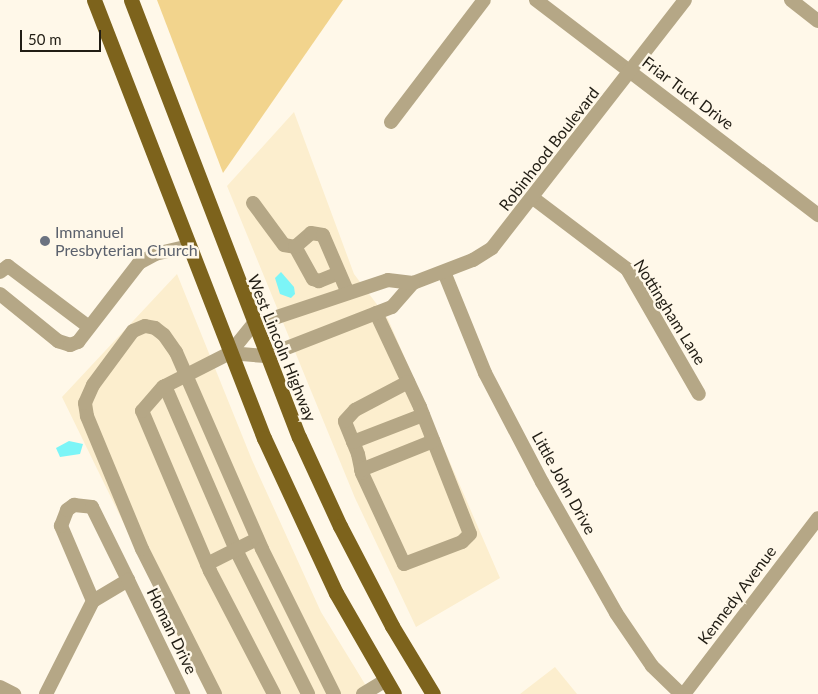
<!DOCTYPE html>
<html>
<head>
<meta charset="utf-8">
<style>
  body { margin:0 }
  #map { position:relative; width:818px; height:694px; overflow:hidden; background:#fff8e9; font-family:Lato,sans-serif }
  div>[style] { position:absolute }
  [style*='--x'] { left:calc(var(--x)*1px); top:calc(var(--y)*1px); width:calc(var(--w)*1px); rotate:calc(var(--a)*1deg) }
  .built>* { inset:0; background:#fceece }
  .green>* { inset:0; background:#f2d48d }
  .water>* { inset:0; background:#7cf5f7 }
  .minor>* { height:14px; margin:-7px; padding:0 7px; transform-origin:7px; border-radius:7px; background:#b5a786 }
  .major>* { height:15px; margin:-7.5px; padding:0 7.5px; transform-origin:7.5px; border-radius:7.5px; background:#7d631c }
  .dots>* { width:14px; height:14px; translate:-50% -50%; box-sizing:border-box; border:2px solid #fff8e9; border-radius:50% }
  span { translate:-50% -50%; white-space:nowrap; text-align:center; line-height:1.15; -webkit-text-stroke:5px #fff8e9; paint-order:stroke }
  .street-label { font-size:16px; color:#211d14 }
  .worship-label { font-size:16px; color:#5b616d }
  .left { translate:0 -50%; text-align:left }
  .scale { position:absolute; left:20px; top:30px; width:81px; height:22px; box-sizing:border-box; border:2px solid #211d14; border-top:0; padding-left:6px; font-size:15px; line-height:18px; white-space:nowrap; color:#211d14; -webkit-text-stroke:4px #fff8e9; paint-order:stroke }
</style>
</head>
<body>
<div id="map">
  <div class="built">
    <div style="clip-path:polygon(294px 112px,354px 274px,388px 319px,500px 578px,416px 627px,355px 498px,227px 186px)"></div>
    <div style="clip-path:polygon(177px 274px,252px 460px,321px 612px,371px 694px,207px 694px,62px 397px)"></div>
    <div style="clip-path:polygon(555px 667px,577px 694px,520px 694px)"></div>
  </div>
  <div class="green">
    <div style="clip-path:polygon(157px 0,343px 0,223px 173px)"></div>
  </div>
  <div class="water">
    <div style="clip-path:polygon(281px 272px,294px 287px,295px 294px,291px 298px,280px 294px,275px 278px)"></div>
    <div style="clip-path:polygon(69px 441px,83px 444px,80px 454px,60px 457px,56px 448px)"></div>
  </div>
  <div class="minor">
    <div style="--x:536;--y:0;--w:355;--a:37.3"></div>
    <div style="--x:791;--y:0;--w:34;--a:38"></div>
    <div style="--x:391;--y:122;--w:153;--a:-52.7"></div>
    <div style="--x:533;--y:198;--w:118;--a:37.1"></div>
    <div style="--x:627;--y:269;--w:144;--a:60.1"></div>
    <div style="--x:253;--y:203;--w:52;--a:53.6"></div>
    <div style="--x:284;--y:245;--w:11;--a:10"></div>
    <div style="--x:0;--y:272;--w:10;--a:-37"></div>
    <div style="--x:8;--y:266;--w:101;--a:37"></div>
    <div style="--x:444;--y:272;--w:109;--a:67.9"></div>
    <div style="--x:485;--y:373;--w:123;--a:62.4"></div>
    <div style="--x:542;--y:482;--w:150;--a:60.5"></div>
    <div style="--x:616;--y:613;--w:64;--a:55.8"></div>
    <div style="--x:652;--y:666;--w:40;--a:44"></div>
    <div style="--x:339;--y:273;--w:22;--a:158"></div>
    <div style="--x:319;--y:281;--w:6;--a:-162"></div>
    <div style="--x:313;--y:279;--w:37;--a:-119"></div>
    <div style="--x:295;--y:247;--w:21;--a:-41"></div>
    <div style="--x:311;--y:233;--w:12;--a:9"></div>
    <div style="--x:323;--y:235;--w:63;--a:66.7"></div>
    <div style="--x:0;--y:294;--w:75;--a:39"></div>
    <div style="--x:58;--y:341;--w:13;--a:18"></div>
    <div style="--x:70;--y:345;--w:9;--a:-21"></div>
    <div style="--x:78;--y:342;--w:100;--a:-52.3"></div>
    <div style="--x:139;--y:263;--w:18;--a:-29"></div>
    <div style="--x:155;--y:254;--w:35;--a:-13"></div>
    <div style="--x:376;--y:313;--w:104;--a:64.9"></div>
    <div style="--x:420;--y:407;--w:136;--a:68.5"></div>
    <div style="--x:470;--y:534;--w:11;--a:135"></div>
    <div style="--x:462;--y:542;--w:62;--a:159.2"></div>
    <div style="--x:404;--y:564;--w:100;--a:-114.8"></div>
    <div style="--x:362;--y:473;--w:19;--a:-102"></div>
    <div style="--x:358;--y:454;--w:35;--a:-112"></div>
    <div style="--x:345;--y:421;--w:15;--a:-48"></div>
    <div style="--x:355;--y:410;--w:60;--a:-27.8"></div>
    <div style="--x:230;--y:353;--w:36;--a:5"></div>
    <div style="--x:266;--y:356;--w:135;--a:-21.3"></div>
    <div style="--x:392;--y:307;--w:32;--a:-49"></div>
    <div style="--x:413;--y:283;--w:64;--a:-21"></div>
    <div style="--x:473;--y:260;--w:22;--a:-32"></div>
    <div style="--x:492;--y:248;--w:314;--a:-52.1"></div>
    <div style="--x:165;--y:386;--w:179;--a:66.6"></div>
    <div style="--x:236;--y:550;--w:161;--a:63.4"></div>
    <div style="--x:353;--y:442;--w:75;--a:-21.1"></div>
    <div style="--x:361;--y:470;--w:78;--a:-21.9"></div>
    <div style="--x:207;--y:564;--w:56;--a:-26.6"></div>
    <div style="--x:93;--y:601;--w:82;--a:-113.1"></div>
    <div style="--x:61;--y:526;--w:17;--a:-69"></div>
    <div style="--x:67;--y:510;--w:9;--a:-36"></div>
    <div style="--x:74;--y:505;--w:18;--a:6"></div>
    <div style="--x:92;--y:507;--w:81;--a:63.7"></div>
    <div style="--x:0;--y:687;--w:16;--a:27"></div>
    <div style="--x:46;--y:694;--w:104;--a:-63.2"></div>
    <div style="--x:93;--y:601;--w:41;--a:-31"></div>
    <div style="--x:128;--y:580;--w:127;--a:64.2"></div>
    <div style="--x:215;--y:694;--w:162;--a:-116.7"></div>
    <div style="--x:142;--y:549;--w:144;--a:-112.5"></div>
    <div style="--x:87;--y:416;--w:13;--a:-99"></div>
    <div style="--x:85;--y:403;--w:20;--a:-66"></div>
    <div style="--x:93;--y:385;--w:67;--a:-53.5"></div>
    <div style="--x:133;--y:331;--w:13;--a:-23"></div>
    <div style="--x:145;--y:326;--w:10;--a:11"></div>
    <div style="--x:155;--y:328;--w:11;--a:38"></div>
    <div style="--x:164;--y:335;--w:21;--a:55"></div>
    <div style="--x:176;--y:352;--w:215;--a:66.4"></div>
    <div style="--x:262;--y:549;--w:162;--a:63.6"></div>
    <div style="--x:274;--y:694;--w:139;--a:-117.5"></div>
    <div style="--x:210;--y:571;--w:174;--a:-113"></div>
    <div style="--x:142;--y:411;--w:32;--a:-49"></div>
    <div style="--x:163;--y:387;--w:75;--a:-26.9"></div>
    <div style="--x:230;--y:353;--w:36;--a:-51"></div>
    <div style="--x:253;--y:325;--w:142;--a:-18.4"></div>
    <div style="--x:388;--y:280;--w:25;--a:7"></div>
    <div style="--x:363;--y:694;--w:27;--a:-31"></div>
    <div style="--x:684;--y:694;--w:221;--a:-52.7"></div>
  </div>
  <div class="major">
    <div style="--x:94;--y:0;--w:470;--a:68.8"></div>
    <div style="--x:264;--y:438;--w:171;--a:65.1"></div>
    <div style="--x:336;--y:593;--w:116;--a:60.1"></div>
    <div style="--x:131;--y:0;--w:468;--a:69"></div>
    <div style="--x:299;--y:437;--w:98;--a:65.3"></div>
    <div style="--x:340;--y:526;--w:113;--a:62.5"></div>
    <div style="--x:392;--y:626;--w:79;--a:58.9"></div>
  </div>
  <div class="dots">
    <div style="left:45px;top:241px;background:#6b7280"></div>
  </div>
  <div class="street-label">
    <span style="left:688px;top:93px;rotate:37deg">Friar Tuck Drive</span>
    <span style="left:549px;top:149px;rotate:-52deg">Robinhood Boulevard</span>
    <span style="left:670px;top:312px;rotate:58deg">Nottingham Lane</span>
    <span style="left:282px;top:348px;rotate:68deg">West Lincoln Highway</span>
    <span style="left:564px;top:483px;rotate:61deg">Little John Drive</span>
    <span style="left:737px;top:595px;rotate:-53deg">Kennedy Avenue</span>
    <span style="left:172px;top:631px;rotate:64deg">Homan Drive</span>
  </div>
  <div class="worship-label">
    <span class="left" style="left:55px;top:241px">Immanuel<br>Presbyterian Church</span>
  </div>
  <div class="scale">50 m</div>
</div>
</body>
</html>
